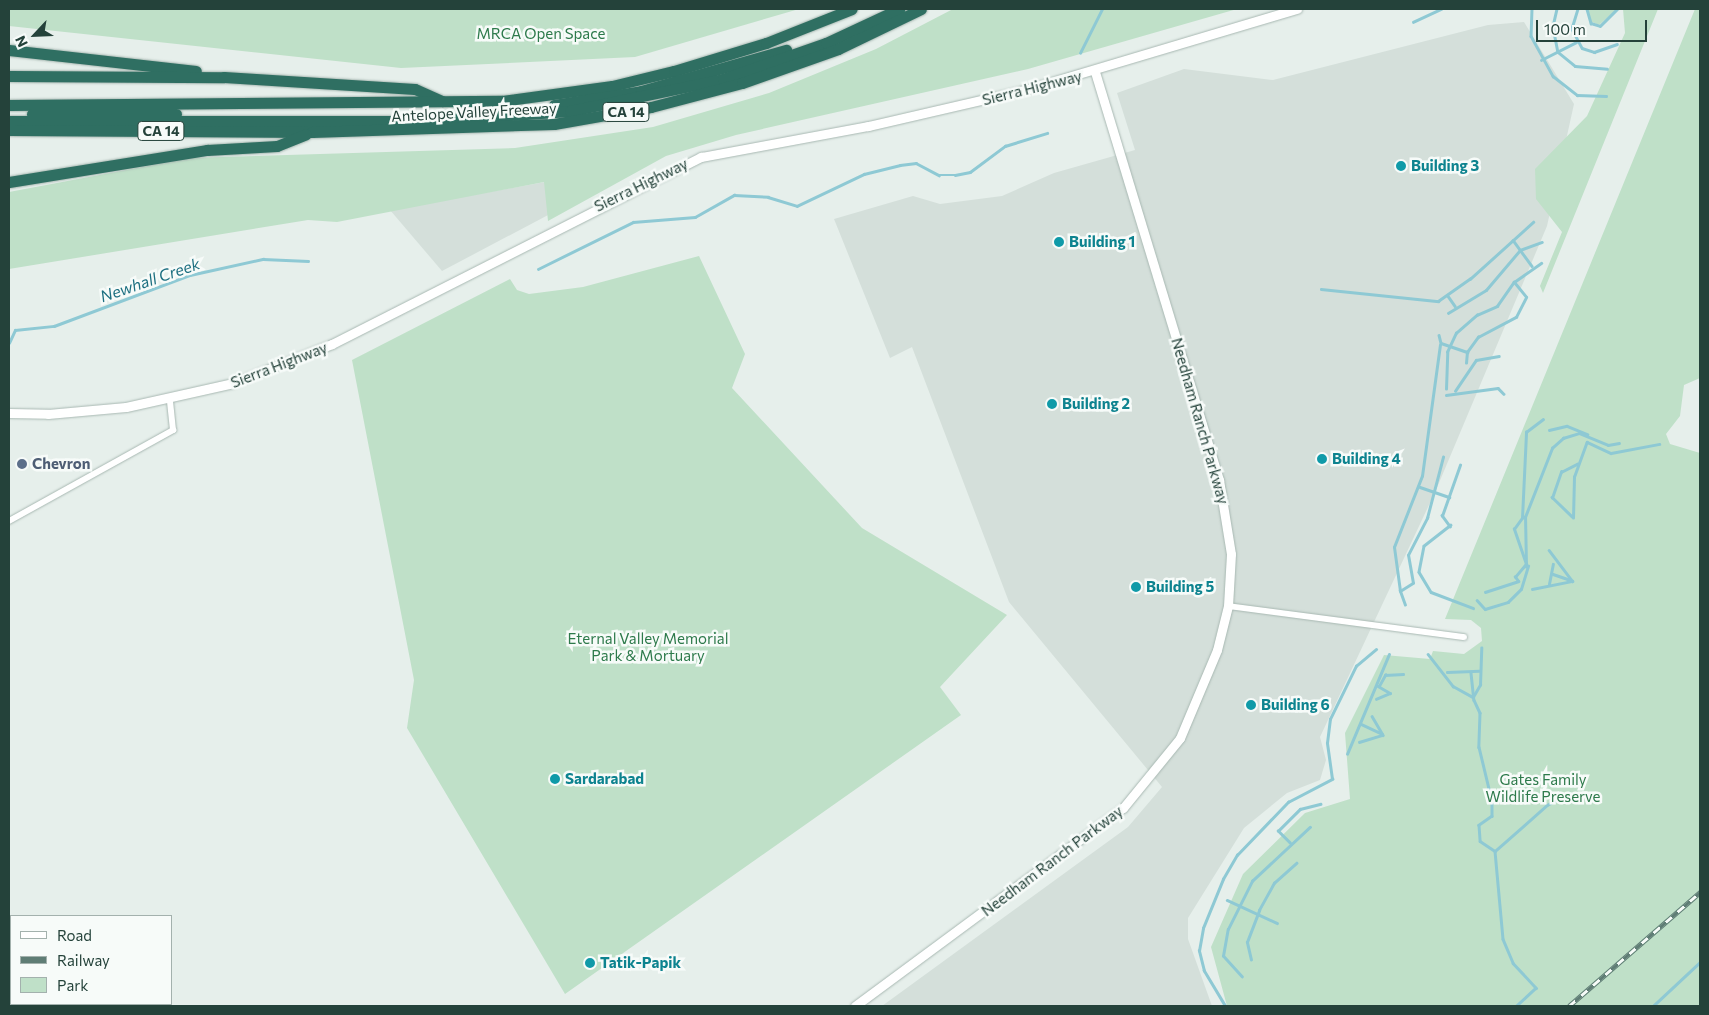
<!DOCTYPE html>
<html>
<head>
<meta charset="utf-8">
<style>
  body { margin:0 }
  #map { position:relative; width:1709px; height:1015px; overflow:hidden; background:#e6efeb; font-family:Commissioner,sans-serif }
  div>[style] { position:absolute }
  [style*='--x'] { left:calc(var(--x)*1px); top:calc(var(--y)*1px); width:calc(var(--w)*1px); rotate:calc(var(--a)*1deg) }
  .built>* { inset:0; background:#d4dfda }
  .green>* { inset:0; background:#bfe0c8 }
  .stream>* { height:2.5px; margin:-1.25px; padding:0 1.25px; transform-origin:1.25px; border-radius:1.25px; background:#8ec9d4 }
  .roads { filter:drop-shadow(0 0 1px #a8b8b2) drop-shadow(0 0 1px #a8b8b2) }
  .street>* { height:6px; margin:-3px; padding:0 3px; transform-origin:3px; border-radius:3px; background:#fff }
  .secondary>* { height:9px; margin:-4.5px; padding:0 4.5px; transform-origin:4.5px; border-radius:4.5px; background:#fff }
  .highway>* { height:11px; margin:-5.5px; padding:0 5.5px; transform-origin:5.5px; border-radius:5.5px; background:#2f6f62 }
  .rail>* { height:4.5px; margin-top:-2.25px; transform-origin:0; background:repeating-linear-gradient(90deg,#f7fbf9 0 8px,#5f7d75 0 16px); box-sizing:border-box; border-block:1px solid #5f7d75 }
  .dots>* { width:14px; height:14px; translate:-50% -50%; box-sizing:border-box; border:2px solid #f7fbf9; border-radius:50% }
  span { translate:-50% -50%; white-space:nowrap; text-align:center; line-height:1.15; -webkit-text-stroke:5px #f7fbf9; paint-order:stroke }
  .shield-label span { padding:1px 4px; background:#f7fbf9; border:1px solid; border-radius:4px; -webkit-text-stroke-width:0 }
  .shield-label { font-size:14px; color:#24423a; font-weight:700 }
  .park-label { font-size:15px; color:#2d7a4b }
  .street-label { font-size:15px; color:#24423a }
  .culture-label { font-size:15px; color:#0d838f; font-weight:700 }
  .left { translate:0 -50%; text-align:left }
  .service-label { font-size:15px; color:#4e5e75; font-weight:700 }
  .water-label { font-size:16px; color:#1c6f80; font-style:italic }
  .frame { position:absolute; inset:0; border:10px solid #24423a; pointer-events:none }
  .legend { position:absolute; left:10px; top:915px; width:162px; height:90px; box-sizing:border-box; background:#f7fbf9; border:1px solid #a3b1ad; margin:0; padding:6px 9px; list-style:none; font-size:15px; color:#24423a }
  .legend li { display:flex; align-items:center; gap:10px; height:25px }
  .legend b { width:25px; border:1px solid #a3b1ad }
  .north { position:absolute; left:10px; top:10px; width:50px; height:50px; -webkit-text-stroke:4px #f7fbf9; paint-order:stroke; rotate:245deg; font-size:14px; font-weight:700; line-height:20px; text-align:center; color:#24423a }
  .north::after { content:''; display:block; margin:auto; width:18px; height:22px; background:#24423a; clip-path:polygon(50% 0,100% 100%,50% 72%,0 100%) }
  .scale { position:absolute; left:1536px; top:20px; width:111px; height:22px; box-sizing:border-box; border:2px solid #24423a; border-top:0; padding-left:6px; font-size:15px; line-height:18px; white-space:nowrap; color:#24423a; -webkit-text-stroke:4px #f7fbf9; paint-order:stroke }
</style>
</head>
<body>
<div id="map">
  <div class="built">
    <div style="clip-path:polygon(1524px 22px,1574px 104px,1547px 226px,1436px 490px,1320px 737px,1326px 760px,1320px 780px,1287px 793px,1244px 828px,1188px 918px,1188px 939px,1212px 1006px,882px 1006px,1128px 827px,1162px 787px,1009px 602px,912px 347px,890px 358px,834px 219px,913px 196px,940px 204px,1002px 196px,1054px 173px,1135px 150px,1117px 93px,1184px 69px,1273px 80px,1488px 25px)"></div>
    <div style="clip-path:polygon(545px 182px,550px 214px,442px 271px,390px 210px)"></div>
  </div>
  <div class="green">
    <div style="clip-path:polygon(9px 9px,799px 9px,635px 57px,401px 68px,9px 26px)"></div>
    <div style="clip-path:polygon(953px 9px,1237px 9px,1028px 69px,736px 135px,666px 156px,548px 221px,544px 182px,337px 222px,308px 220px,9px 269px,9px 192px,190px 158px,515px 148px,653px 127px,769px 93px,876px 49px)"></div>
    <div style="clip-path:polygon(1587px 9px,1617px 9px,1599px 25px,1590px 21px)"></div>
    <div style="clip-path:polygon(1623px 9px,1658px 9px,1543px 293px,1540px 286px,1562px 232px,1536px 199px,1535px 169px,1587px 116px,1625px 33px)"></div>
    <div style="clip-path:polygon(1695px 9px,1700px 9px,1700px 378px,1684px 385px,1680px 416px,1666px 434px,1670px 444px,1700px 453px,1700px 1006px,1227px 1006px,1211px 947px,1243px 874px,1305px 813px,1350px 799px,1345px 733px,1384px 655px,1430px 659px,1433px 651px,1464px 654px,1482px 641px,1481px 628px,1471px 620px,1445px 619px)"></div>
    <div style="clip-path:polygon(699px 256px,745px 354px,732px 388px,862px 528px,1007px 615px,940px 687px,961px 715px,565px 994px,407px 728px,414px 680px,352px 360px,510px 279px,517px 290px,529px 294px,583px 287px)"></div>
  </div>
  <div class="stream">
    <div style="--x:1532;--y:9;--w:27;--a:92"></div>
    <div style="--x:1531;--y:36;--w:46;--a:61.2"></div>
    <div style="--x:1553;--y:76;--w:31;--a:38"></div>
    <div style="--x:1577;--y:95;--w:29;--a:2"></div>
    <div style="--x:1557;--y:9;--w:18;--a:103"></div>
    <div style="--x:1553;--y:27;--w:25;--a:79"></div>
    <div style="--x:1558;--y:52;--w:22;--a:39"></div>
    <div style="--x:1575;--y:66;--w:32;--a:5"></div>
    <div style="--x:1578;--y:9;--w:21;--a:107"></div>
    <div style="--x:1572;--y:29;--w:21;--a:62"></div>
    <div style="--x:1582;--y:48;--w:13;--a:18"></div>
    <div style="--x:1594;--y:52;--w:24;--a:-19"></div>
    <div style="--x:1587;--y:9;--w:15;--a:74"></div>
    <div style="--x:1591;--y:23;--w:9;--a:18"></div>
    <div style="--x:1600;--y:26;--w:24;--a:-45"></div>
    <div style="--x:1413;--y:22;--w:31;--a:-25"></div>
    <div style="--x:1080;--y:53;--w:49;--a:-63.4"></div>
    <div style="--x:1541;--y:60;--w:39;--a:-27"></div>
    <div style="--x:1513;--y:240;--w:32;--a:54"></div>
    <div style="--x:538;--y:269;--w:106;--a:-26.3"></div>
    <div style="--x:633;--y:222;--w:62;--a:-4.6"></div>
    <div style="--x:695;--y:217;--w:45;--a:-29.4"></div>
    <div style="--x:734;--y:195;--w:34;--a:3"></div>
    <div style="--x:768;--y:197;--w:30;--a:17"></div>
    <div style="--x:797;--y:206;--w:74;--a:-25.5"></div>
    <div style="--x:864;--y:174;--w:37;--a:-14"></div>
    <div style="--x:900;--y:165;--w:16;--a:-7"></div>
    <div style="--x:916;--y:163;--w:26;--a:28"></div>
    <div style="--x:939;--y:175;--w:16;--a:0"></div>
    <div style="--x:955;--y:175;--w:15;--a:-11"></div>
    <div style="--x:970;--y:172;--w:44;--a:-36.6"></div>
    <div style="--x:1005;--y:146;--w:44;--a:-17.2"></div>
    <div style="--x:1321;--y:289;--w:118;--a:5.9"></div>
    <div style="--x:1438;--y:301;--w:39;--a:-35"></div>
    <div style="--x:1470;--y:279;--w:85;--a:-42.1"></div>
    <div style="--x:1448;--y:296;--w:12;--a:55"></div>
    <div style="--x:1448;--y:313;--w:44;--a:-31.2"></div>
    <div style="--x:1486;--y:290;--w:52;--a:-49.6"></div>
    <div style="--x:1520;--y:250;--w:23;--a:-20"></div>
    <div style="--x:1439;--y:335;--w:8;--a:76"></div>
    <div style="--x:1441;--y:343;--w:28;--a:19"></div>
    <div style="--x:9;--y:343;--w:14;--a:-65"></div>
    <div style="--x:15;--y:330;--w:39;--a:-6"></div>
    <div style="--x:54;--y:326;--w:145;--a:-20.6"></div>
    <div style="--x:190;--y:275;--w:75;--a:-12.4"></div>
    <div style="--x:263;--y:259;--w:45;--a:2.5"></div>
    <div style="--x:1466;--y:363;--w:11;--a:-85"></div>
    <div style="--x:1467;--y:352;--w:19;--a:-54"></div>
    <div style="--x:1478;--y:337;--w:43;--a:-27.8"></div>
    <div style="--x:1516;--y:317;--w:22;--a:-63"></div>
    <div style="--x:1526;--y:297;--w:19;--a:-129"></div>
    <div style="--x:1446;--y:389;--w:37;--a:-88"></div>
    <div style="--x:1447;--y:352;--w:21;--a:-65"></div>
    <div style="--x:1456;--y:333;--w:28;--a:-41"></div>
    <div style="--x:1477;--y:315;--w:22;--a:-24"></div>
    <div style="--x:1497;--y:306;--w:29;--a:-55"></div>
    <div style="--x:1514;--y:282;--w:33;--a:-35"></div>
    <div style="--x:1455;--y:391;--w:37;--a:-56"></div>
    <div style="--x:1476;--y:360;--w:23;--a:-10"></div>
    <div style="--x:1446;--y:395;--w:52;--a:-7.7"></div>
    <div style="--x:1498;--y:388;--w:8;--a:45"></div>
    <div style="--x:1549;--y:430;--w:18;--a:-13"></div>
    <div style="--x:1567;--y:426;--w:22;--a:22"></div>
    <div style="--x:1420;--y:487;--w:31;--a:19"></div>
    <div style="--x:1572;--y:517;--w:28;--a:-136"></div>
    <div style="--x:1552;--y:498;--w:28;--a:-71"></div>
    <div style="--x:1561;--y:472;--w:18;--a:-27"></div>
    <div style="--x:1573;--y:518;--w:41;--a:-88.6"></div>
    <div style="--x:1574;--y:477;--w:37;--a:-70"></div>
    <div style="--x:1587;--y:442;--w:26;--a:25"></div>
    <div style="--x:1611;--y:453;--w:49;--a:-10.6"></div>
    <div style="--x:1451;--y:525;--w:34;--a:142"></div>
    <div style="--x:1424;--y:546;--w:26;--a:101"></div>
    <div style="--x:1419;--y:572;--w:23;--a:59"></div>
    <div style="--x:1431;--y:592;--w:45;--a:20.9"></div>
    <div style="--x:1450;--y:527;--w:14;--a:-126"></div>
    <div style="--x:1442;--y:516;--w:54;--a:-70.6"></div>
    <div style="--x:1549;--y:550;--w:39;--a:53"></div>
    <div style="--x:1526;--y:567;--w:50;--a:-91.1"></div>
    <div style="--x:1525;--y:517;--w:74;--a:-68.6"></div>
    <div style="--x:1552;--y:448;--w:15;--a:-42"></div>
    <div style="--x:1563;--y:438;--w:17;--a:-17"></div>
    <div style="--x:1579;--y:433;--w:31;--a:22"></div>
    <div style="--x:1608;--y:445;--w:11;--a:-10"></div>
    <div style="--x:1553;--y:574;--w:18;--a:19"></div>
    <div style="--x:1549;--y:584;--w:20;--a:-79"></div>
    <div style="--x:1532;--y:589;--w:41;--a:-11.3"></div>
    <div style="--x:1400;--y:591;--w:44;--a:-97.8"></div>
    <div style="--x:1394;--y:547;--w:76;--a:-68.5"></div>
    <div style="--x:1422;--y:476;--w:132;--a:-82.2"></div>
    <div style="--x:1485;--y:592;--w:35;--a:-18"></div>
    <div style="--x:1518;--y:581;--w:5;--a:-127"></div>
    <div style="--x:1515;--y:577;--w:17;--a:-50"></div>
    <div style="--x:1526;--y:564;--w:37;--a:-109"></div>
    <div style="--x:1514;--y:529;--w:14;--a:-54"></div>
    <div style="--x:1522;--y:518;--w:86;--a:-87.3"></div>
    <div style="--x:1526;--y:432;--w:21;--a:-37"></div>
    <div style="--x:1477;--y:600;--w:12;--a:48"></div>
    <div style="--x:1485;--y:609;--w:24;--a:-17"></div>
    <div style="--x:1508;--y:602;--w:18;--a:-45"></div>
    <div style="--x:1521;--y:589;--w:24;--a:-73"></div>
    <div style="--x:1405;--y:605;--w:15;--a:-110"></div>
    <div style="--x:1400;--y:591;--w:15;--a:-32"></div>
    <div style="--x:1413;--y:583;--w:28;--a:-100"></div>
    <div style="--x:1408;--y:555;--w:42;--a:-62.8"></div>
    <div style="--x:1427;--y:518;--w:63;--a:-75.3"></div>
    <div style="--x:1428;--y:654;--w:41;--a:52"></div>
    <div style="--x:1453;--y:686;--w:23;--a:29"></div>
    <div style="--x:1473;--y:697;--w:14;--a:-60"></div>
    <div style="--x:1480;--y:685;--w:37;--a:-88"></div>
    <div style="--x:1447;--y:672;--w:32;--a:-2"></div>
    <div style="--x:1471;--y:673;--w:27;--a:84"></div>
    <div style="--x:1474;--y:700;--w:14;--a:65"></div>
    <div style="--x:1480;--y:713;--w:34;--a:92"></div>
    <div style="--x:1479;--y:747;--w:56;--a:76.5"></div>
    <div style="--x:1492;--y:801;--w:15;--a:90"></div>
    <div style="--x:1492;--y:816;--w:16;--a:145"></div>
    <div style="--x:1479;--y:825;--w:16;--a:86"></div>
    <div style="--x:1480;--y:841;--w:18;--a:34"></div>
    <div style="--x:1495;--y:851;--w:88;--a:84.8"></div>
    <div style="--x:1503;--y:939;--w:26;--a:67"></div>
    <div style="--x:1513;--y:963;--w:34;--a:47"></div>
    <div style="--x:1536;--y:988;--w:26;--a:137"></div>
    <div style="--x:1378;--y:686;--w:14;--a:30"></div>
    <div style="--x:1379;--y:686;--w:13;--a:-61"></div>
    <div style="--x:1385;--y:675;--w:18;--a:-3"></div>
    <div style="--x:1376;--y:699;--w:15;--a:-23"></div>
    <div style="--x:1372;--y:716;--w:22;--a:60"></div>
    <div style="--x:1361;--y:724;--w:23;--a:25"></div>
    <div style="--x:1359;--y:742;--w:24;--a:-17"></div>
    <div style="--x:1347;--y:754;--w:108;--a:-67.2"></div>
    <div style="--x:1290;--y:843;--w:17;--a:-135"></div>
    <div style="--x:1278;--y:831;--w:31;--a:-45"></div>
    <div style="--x:1300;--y:809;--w:21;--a:-14"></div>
    <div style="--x:1495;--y:851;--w:69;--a:-41.5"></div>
    <div style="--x:1547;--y:805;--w:25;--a:-29"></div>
    <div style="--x:1227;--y:900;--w:55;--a:24.7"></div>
    <div style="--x:1251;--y:960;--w:18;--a:-103"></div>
    <div style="--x:1247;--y:942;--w:34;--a:-69"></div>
    <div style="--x:1259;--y:910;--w:31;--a:-61"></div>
    <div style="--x:1274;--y:883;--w:30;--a:-42"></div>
    <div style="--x:1242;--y:977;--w:28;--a:-132"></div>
    <div style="--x:1223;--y:956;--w:27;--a:-80"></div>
    <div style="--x:1228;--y:929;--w:54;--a:-63.4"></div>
    <div style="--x:1252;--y:881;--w:79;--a:-43"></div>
    <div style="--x:1225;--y:1006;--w:41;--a:-121"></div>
    <div style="--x:1204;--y:971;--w:21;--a:-104"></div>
    <div style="--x:1199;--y:951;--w:23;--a:-80"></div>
    <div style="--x:1203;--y:928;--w:53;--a:-67.8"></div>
    <div style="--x:1223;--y:879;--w:28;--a:-60"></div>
    <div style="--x:1237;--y:855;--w:74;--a:-46.1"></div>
    <div style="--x:1288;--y:802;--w:50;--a:-27.6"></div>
    <div style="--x:1332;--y:779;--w:36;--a:-98"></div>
    <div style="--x:1327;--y:743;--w:24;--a:-83"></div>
    <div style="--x:1330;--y:719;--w:59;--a:-63.9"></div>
    <div style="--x:1356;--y:666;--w:26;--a:-40"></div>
    <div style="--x:1653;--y:1006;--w:64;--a:-43.1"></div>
  </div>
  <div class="roads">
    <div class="street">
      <div style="--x:9;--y:521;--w:188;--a:-29"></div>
      <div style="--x:173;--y:430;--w:31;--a:-96"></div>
      <div style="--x:1228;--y:606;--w:238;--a:7.5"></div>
      <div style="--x:9;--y:962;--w:2;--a:-27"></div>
    </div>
    <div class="secondary">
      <div style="--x:9;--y:413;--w:39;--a:1"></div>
      <div style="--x:48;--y:414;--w:78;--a:-5.1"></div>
      <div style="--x:126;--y:407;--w:110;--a:-12.6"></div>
      <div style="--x:233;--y:383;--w:106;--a:-21.5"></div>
      <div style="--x:332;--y:344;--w:414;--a:-26.9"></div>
      <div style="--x:701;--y:157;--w:170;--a:-10.5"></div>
      <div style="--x:868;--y:126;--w:164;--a:-13"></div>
      <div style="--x:1028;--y:89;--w:281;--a:-16.6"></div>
      <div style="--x:855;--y:1006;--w:333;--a:-36.5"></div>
      <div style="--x:1123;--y:808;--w:90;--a:-50.8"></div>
      <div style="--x:1180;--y:738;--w:95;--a:-67.2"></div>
      <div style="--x:1217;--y:650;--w:45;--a:-76"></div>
      <div style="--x:1228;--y:606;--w:52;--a:-86.7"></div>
      <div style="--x:1231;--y:554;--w:75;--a:-99.2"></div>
      <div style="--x:1219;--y:480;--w:426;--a:-106.9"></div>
    </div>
    <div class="highway">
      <div style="--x:9;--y:50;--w:188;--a:6.4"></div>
      <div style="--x:9;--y:76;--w:215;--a:0.3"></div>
      <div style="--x:224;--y:77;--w:191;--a:3.6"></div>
      <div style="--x:415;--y:89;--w:30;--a:24"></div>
      <div style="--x:9;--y:105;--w:493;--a:-0.5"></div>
      <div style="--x:502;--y:101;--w:111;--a:-7.8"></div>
      <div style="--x:612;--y:86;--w:64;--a:-13.6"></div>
      <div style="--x:674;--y:71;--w:96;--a:-16.9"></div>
      <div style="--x:766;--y:43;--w:92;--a:-21.6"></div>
      <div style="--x:554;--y:105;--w:88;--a:-9.1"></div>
      <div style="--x:641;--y:91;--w:151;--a:-15.8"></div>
      <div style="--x:32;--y:114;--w:144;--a:0"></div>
      <div style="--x:9;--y:121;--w:412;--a:0"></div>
      <div style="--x:421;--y:121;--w:149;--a:-3.8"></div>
      <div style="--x:570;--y:111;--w:156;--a:-11.8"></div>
      <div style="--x:723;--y:79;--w:109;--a:-19.3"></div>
      <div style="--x:826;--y:43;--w:81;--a:-25"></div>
      <div style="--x:9;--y:130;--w:303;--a:0.4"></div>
      <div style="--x:312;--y:132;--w:242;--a:-1.9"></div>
      <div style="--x:554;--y:124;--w:98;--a:-9.9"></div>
      <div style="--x:651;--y:107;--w:94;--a:-14.8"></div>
      <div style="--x:742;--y:83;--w:102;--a:-19.5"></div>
      <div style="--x:838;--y:49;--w:92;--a:-25.7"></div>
      <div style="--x:9;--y:182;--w:201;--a:-9.2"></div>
      <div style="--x:207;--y:150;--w:70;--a:-3.3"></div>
      <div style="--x:277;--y:146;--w:31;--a:-22"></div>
    </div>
  </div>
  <div class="rail">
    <div style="--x:1569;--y:1006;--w:174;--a:-41"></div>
  </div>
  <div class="dots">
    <div style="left:1401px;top:166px;background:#0f9aa8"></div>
    <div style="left:1059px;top:242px;background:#0f9aa8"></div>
    <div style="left:1052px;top:404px;background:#0f9aa8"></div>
    <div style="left:1322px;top:459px;background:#0f9aa8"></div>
    <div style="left:22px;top:464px;background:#5c6f8a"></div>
    <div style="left:1136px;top:587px;background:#0f9aa8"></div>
    <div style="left:1251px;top:705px;background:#0f9aa8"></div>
    <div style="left:555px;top:779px;background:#0f9aa8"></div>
    <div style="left:590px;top:963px;background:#0f9aa8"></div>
  </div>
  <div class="shield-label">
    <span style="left:626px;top:112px">CA 14</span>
    <span style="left:161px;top:131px">CA 14</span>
  </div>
  <div class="park-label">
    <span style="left:541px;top:34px">MRCA Open Space</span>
    <span style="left:648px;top:647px">Eternal Valley Memorial<br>Park &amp; Mortuary</span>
    <span style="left:1543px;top:788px">Gates Family<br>Wildlife Preserve</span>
  </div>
  <div class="street-label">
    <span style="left:1032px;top:88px;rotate:-14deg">Sierra Highway</span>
    <span style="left:474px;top:112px;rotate:-3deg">Antelope Valley Freeway</span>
    <span style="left:641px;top:185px;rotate:-26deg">Sierra Highway</span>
    <span style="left:279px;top:365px;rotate:-21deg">Sierra Highway</span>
    <span style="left:1200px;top:421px;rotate:74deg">Needham Ranch Parkway</span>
    <span style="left:1052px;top:861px;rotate:-37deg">Needham Ranch Parkway</span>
  </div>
  <div class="culture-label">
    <span class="left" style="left:1411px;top:166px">Building 3</span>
    <span class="left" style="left:1069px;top:242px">Building 1</span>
    <span class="left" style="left:1062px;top:404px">Building 2</span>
    <span class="left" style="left:1332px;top:459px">Building 4</span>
    <span class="left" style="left:1146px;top:587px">Building 5</span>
    <span class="left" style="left:1261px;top:705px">Building 6</span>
    <span class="left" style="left:565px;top:779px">Sardarabad</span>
    <span class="left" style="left:600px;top:963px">Tatik-Papik</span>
  </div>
  <div class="service-label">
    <span class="left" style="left:32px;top:464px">Chevron</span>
  </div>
  <div class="water-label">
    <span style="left:150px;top:280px;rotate:-19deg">Newhall Creek</span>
  </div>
  <div class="frame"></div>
  <ul class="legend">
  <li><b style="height:6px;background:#fff"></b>Road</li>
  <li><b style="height:6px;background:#5f7d75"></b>Railway</li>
  <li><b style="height:14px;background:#bfe0c8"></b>Park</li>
  </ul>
  <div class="north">N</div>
  <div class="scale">100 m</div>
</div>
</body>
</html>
